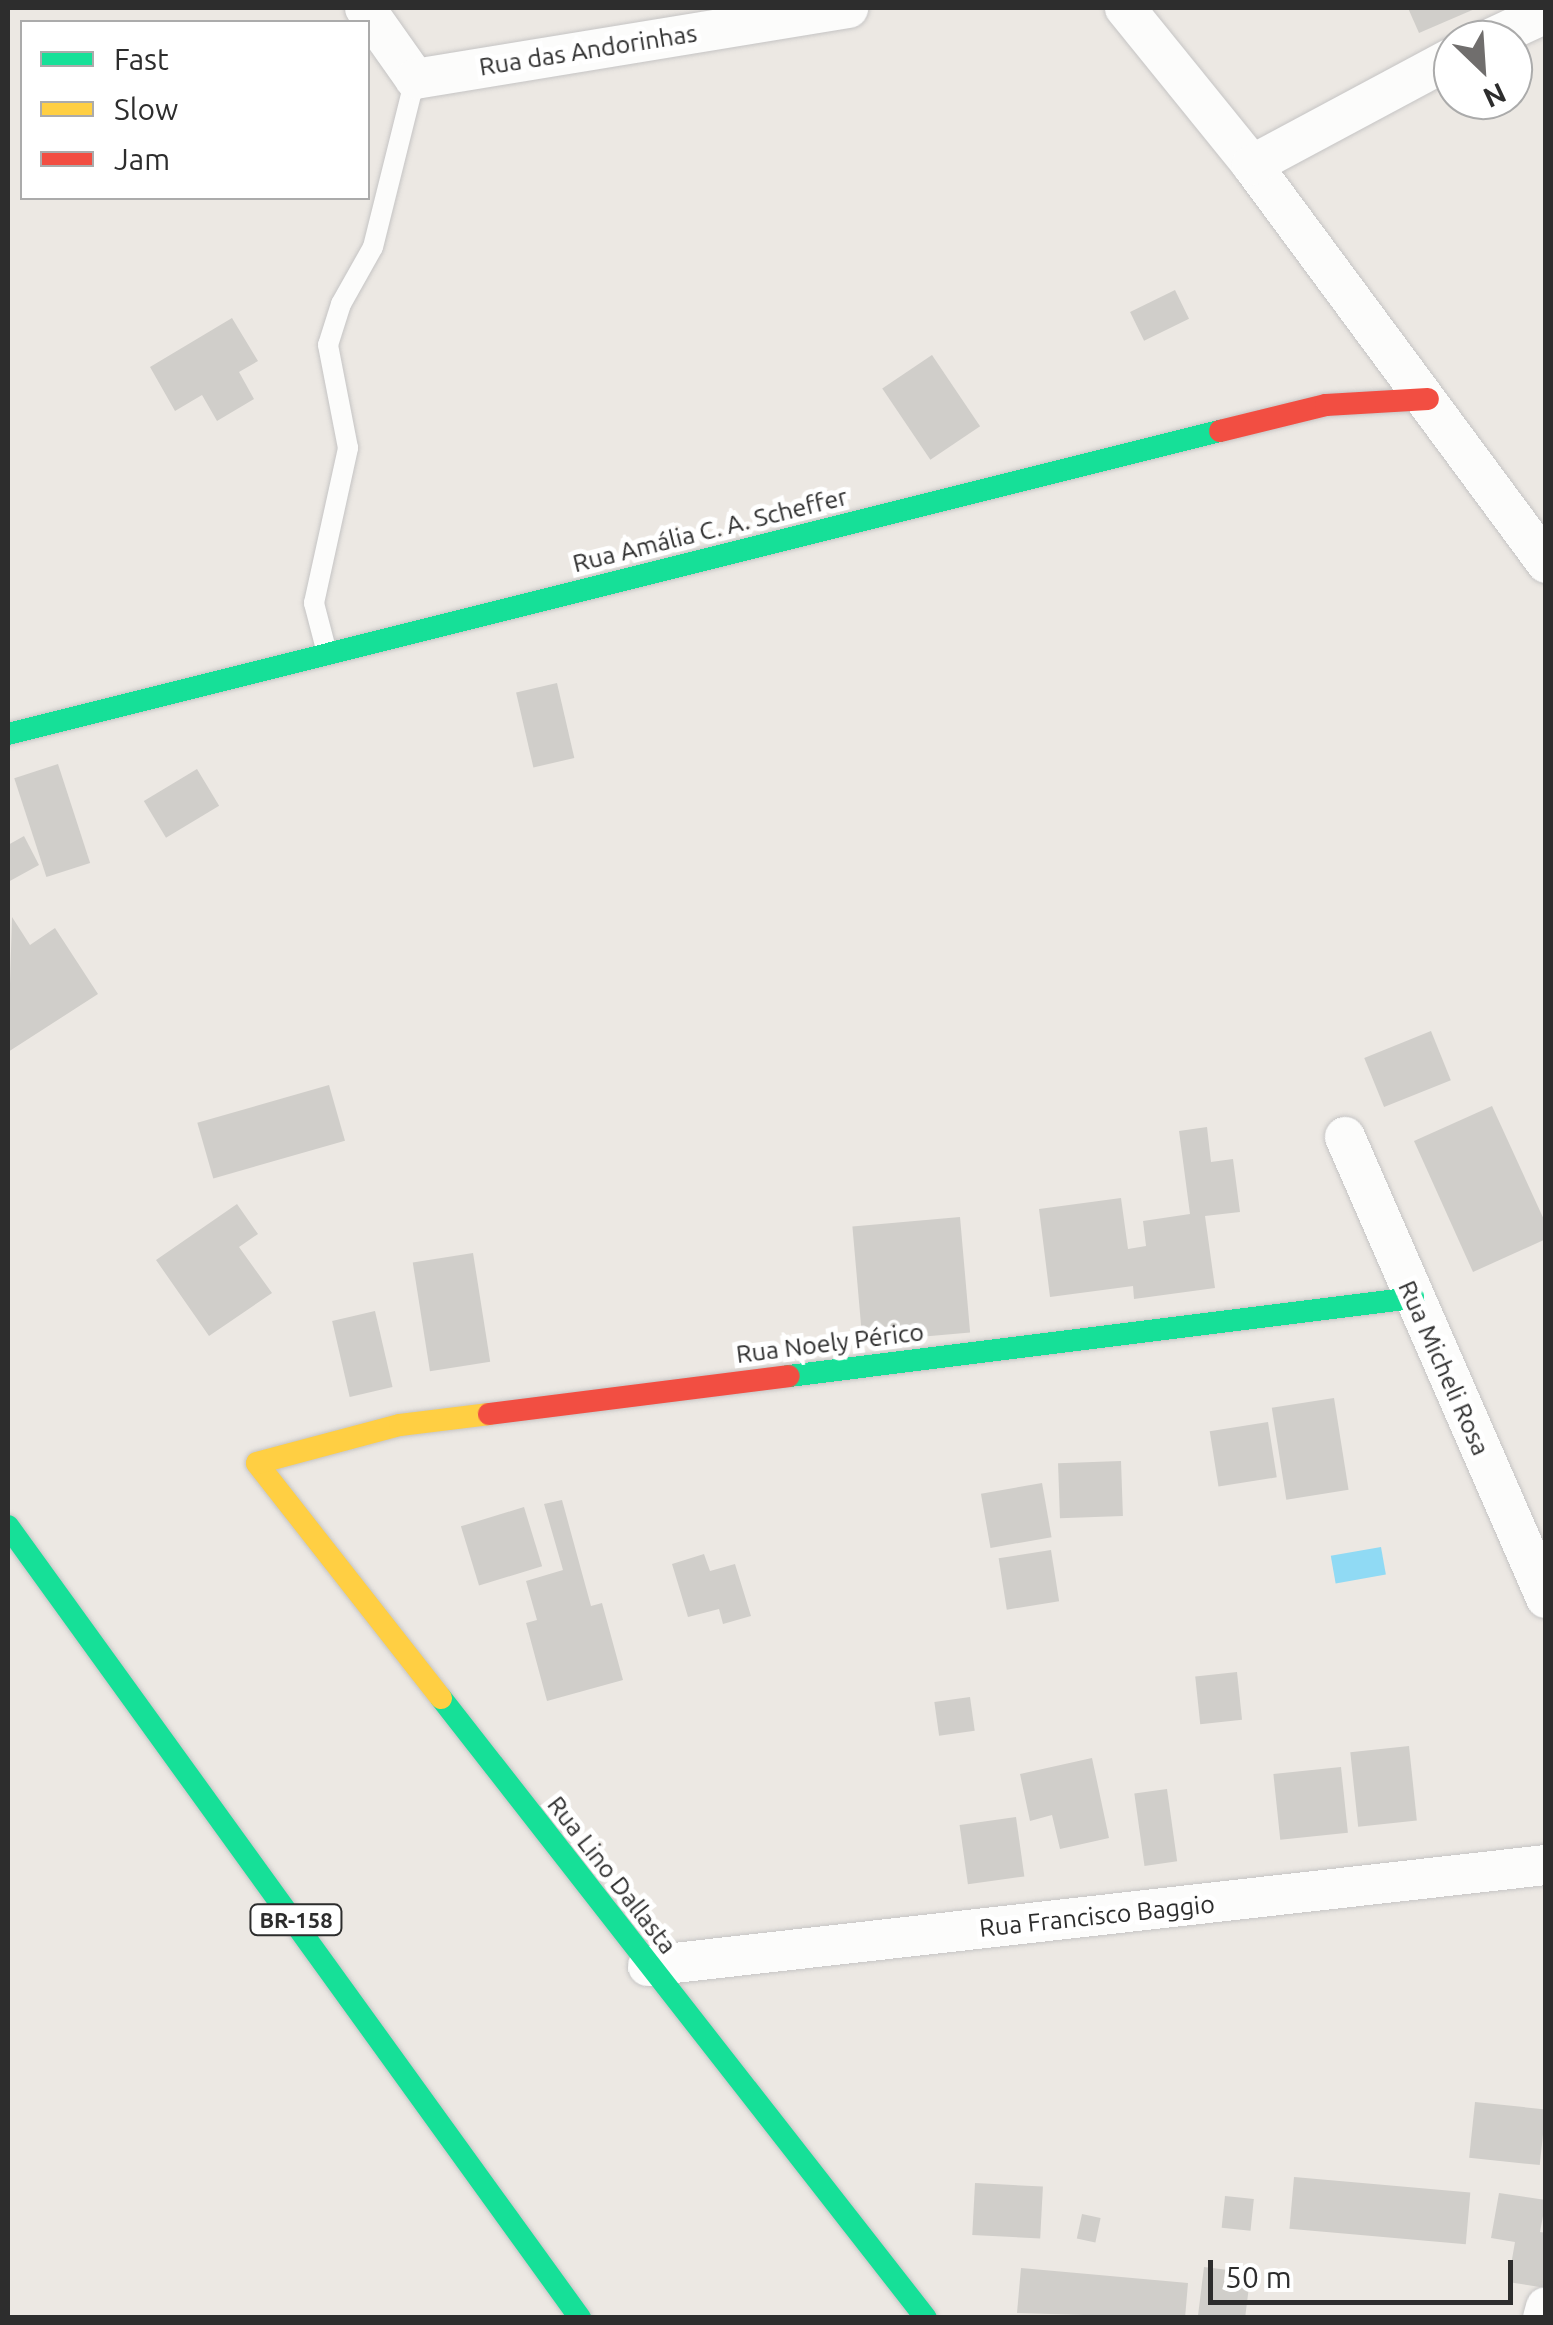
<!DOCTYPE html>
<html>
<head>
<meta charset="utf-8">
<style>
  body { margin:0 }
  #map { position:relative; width:1553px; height:2325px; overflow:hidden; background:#ece8e3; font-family:Ubuntu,sans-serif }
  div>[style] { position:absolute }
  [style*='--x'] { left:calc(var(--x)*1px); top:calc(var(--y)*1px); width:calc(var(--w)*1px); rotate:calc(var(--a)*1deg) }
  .water>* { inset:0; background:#90daf4; transform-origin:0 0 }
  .building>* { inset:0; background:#d0ceca; transform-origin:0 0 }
  .roads { filter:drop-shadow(0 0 2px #c5c4c4) drop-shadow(0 0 2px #c5c4c4) }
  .lane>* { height:20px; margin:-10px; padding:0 10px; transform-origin:10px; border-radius:10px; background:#fcfcfb }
  .street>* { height:40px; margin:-20px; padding:0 20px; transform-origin:20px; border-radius:20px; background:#fcfcfb }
  .fast>* { height:22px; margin:-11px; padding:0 11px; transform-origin:11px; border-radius:11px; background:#16e098 }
  .slow>* { height:22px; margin:-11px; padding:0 11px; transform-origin:11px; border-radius:11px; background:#ffcf43 }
  .jam>* { height:22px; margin:-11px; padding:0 11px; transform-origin:11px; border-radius:11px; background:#f24e42 }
  span { translate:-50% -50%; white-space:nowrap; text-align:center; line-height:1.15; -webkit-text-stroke:10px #fff; paint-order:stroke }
  .shield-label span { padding:2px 8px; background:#fff; border:2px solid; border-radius:8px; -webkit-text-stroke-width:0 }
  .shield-label { font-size:22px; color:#2d2d2d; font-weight:700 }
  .street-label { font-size:25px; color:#2d2d2d }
  .frame { position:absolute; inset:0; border:10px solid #2d2d2d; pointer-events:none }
  .legend { position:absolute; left:20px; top:20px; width:350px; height:180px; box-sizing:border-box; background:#fff; border:2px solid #ababab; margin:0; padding:12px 18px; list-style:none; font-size:30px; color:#2d2d2d }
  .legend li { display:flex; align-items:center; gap:20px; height:50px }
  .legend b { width:50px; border:2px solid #ababab }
  .north { position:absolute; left:1433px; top:20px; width:100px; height:100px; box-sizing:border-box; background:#fff; border:2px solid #ababab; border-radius:50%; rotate:155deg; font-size:28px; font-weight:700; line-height:40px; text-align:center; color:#2d2d2d }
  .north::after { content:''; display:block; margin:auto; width:35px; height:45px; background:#706e6d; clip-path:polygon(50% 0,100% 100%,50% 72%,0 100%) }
  .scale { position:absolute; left:1208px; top:2260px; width:305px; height:45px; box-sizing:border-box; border:5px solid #2d2d2d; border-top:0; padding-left:12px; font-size:30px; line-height:35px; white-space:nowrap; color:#2d2d2d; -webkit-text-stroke:8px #fff; paint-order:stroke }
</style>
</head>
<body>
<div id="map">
  <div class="water">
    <div style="left:1381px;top:1547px;width:28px;height:51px;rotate:80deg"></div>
  </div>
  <div class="building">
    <div style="clip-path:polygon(1408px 8px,1477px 8px,1419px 33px)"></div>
    <div style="left:1175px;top:290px;width:32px;height:50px;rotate:64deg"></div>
    <div style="clip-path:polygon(232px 318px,258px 361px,239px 372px,254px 399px,217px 421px,202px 395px,175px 411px,150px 367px)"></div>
    <div style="left:932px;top:355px;width:86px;height:60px;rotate:56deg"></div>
    <div style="left:557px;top:683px;width:77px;height:42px;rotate:77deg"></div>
    <div style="left:58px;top:764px;width:104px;height:46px;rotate:72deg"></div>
    <div style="left:197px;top:769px;width:43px;height:62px;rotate:59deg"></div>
    <div style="clip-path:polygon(24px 836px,39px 865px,8px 882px,8px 845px)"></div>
    <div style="clip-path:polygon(12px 917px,30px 945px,55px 928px,98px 994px,8px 1052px)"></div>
    <div style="left:1431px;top:1031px;width:53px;height:72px;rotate:68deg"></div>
    <div style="left:329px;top:1085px;width:58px;height:137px;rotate:74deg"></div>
    <div style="clip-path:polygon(1492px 1106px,1546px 1224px,1546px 1239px,1473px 1272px,1414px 1141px)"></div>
    <div style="clip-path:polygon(1207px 1127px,1211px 1162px,1233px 1159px,1240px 1212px,1205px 1216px,1215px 1288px,1134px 1299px,1133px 1286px,1050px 1297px,1039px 1209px,1121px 1198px,1128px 1249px,1146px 1246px,1143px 1221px,1190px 1214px,1179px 1131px)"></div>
    <div style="clip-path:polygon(237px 1204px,258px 1234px,239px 1247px,272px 1293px,209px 1336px,156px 1260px)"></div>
    <div style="left:960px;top:1217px;width:116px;height:108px;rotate:85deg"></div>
    <div style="left:473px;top:1253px;width:110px;height:61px;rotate:81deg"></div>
    <div style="left:375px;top:1311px;width:78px;height:44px;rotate:77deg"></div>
    <div style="left:1334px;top:1398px;width:93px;height:63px;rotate:81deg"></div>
    <div style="left:1268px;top:1422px;width:56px;height:59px;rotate:81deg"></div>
    <div style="left:1121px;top:1461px;width:55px;height:63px;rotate:88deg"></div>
    <div style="left:1042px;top:1483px;width:55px;height:62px;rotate:80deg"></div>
    <div style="clip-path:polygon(562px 1500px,591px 1606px,602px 1603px,623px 1680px,547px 1701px,526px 1623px,537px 1620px,526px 1581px,563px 1570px,544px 1504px)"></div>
    <div style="left:524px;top:1507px;width:62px;height:66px;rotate:73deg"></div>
    <div style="left:1051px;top:1550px;width:52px;height:53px;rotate:81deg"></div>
    <div style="clip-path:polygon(704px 1554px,710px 1571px,735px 1564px,751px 1616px,723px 1624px,719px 1609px,688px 1617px,672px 1564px)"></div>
    <div style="left:1237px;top:1672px;width:48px;height:42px;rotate:84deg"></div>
    <div style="left:970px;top:1697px;width:34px;height:36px;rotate:82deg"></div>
    <div style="left:1409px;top:1746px;width:75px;height:59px;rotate:84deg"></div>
    <div style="clip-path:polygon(1092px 1758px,1109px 1838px,1060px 1849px,1052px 1815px,1030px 1821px,1020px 1774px)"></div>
    <div style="left:1341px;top:1767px;width:66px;height:68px;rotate:84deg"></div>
    <div style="left:1167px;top:1789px;width:73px;height:33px;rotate:82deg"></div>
    <div style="left:1016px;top:1817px;width:60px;height:57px;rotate:82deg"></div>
    <div style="left:1475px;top:2102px;width:71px;height:56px;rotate:6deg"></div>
    <div style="left:1294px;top:2177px;width:177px;height:52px;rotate:5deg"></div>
    <div style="left:975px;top:2183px;width:68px;height:52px;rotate:3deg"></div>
    <div style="clip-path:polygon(1499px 2193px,1546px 2200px,1540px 2232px,1546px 2233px,1546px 2288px,1508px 2282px,1515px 2242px,1491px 2238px)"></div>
    <div style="left:1225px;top:2196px;width:29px;height:32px;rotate:6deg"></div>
    <div style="left:1082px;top:2214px;width:19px;height:25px;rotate:12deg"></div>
    <div style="left:1204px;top:2267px;width:47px;height:51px;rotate:7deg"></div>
    <div style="clip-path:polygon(1021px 2268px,1188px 2283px,1185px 2318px,1017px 2313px)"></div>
  </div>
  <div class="roads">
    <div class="lane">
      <div style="--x:327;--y:653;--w:52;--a:-104.6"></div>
      <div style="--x:314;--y:603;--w:159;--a:-77.6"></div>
      <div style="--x:348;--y:448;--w:105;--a:-101"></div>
      <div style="--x:328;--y:345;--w:43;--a:-72.4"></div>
      <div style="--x:341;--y:304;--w:65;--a:-60.7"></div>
      <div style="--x:373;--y:247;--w:173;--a:-76"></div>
    </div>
    <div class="street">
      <div style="--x:365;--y:8;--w:87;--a:54.8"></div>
      <div style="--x:415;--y:79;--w:439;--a:-9.3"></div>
      <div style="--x:1125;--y:8;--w:202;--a:51"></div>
      <div style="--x:1252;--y:165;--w:495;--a:53.5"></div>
      <div style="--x:1488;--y:40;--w:64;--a:-25"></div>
      <div style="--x:1252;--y:165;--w:228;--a:-28.2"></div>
      <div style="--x:1345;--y:1137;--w:503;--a:66.44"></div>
      <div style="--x:648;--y:1966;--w:904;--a:-6.42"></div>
      <div style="--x:1543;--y:2318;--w:11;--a:-75"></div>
    </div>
    <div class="fast">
      <div style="--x:8;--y:734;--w:1249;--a:-14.04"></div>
      <div style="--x:789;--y:1376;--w:629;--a:-7.13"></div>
      <div style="--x:8;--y:1526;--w:977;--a:54.16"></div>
      <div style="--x:441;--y:1698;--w:787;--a:51.97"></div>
    </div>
    <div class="slow">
      <div style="--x:441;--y:1698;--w:298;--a:-128.1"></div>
      <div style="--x:257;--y:1463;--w:148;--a:-14.9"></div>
      <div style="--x:400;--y:1425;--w:90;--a:-7"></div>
    </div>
    <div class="jam">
      <div style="--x:1220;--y:431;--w:109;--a:-13.8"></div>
      <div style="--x:1326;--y:405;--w:102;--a:-3.4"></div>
      <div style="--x:489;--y:1414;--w:302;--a:-7.2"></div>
    </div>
  </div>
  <div class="shield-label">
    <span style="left:296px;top:1920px">BR-158</span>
  </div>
  <div class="street-label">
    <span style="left:588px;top:50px;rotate:-9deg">Rua das Andorinhas</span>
    <span style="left:710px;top:530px;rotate:-14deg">Rua Amália C. A. Scheffer</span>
    <span style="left:830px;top:1343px;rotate:-7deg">Rua Noely Périco</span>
    <span style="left:1444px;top:1368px;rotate:66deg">Rua Micheli Rosa</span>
    <span style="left:612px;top:1875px;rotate:52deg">Rua Lino Dallasta</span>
    <span style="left:1097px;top:1916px;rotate:-6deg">Rua Francisco Baggio</span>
  </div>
  <div class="frame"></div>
  <ul class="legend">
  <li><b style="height:12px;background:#16e098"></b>Fast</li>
  <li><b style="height:12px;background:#ffcf43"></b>Slow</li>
  <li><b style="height:12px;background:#f24e42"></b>Jam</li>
  </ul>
  <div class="north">N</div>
  <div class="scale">50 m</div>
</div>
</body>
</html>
